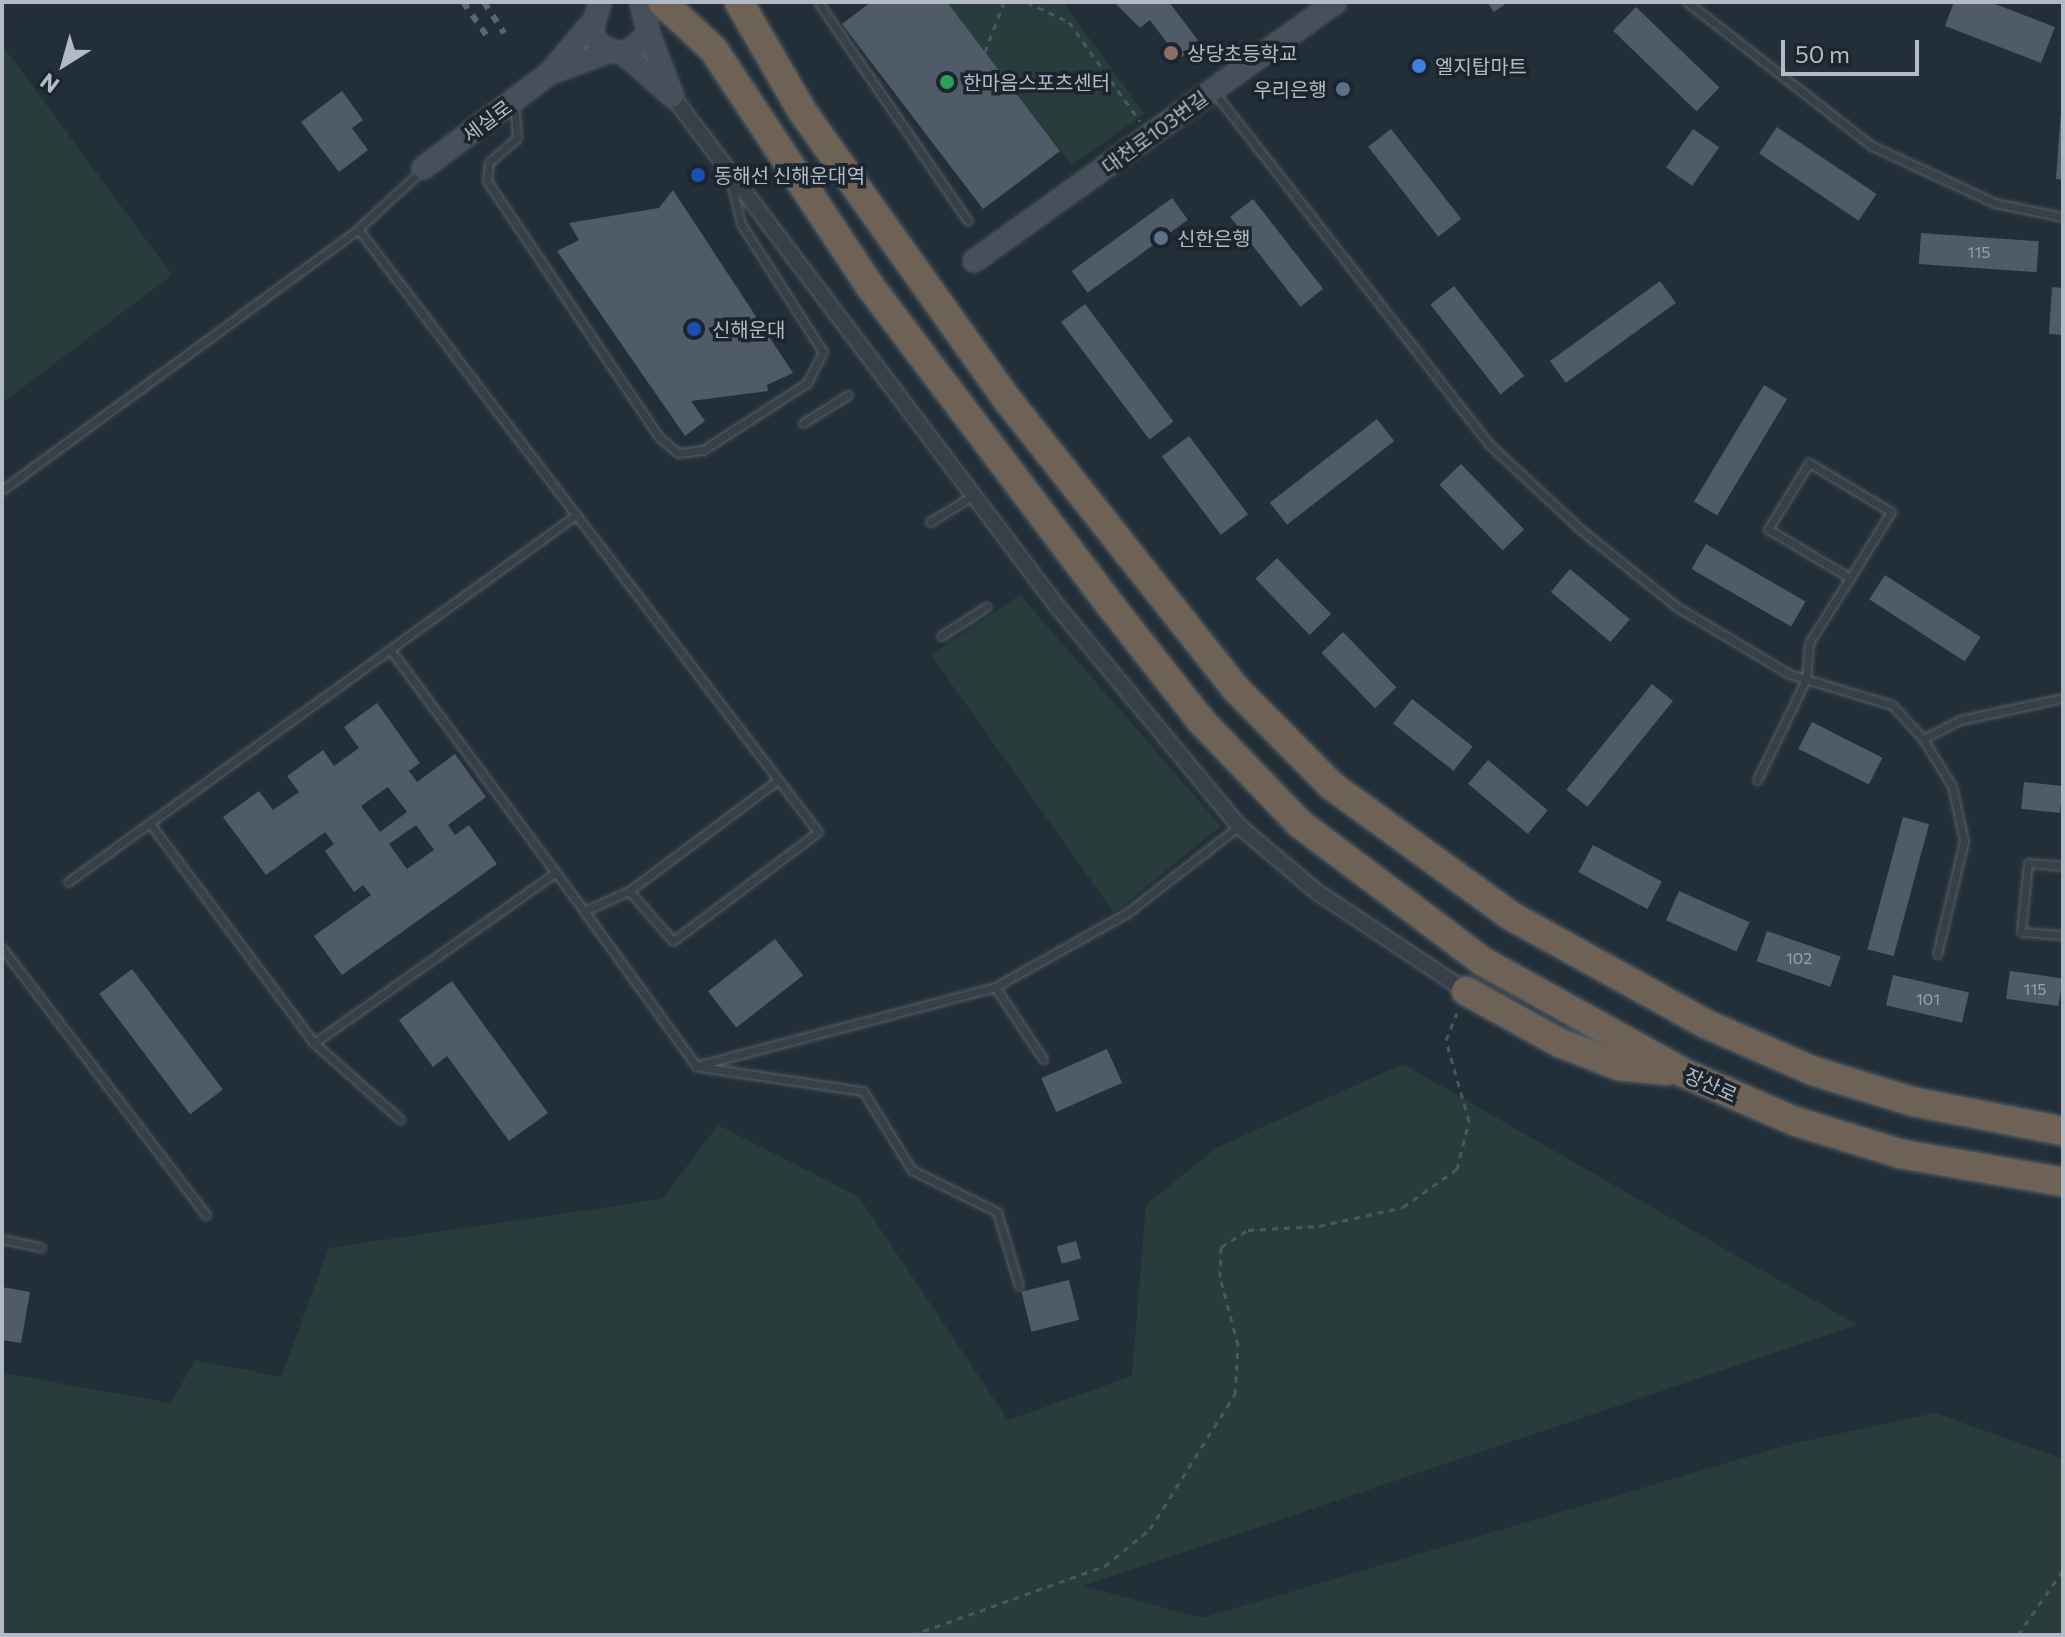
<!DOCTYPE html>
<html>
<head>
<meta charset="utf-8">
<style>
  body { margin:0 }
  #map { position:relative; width:2065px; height:1637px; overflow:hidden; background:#232f38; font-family:Commissioner,"Noto Sans KR",sans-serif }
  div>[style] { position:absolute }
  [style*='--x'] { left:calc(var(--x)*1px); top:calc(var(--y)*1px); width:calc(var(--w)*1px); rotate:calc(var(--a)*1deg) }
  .green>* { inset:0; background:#283d3b }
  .building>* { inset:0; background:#4f5b67; transform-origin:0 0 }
  .path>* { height:3px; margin-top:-1.5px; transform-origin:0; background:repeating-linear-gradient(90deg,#47595a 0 6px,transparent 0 12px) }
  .roads { filter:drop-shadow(0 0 2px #555e66) drop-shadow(0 0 2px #555e66) }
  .lane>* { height:7px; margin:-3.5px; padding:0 3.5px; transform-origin:3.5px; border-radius:3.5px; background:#374049 }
  .street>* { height:14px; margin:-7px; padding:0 7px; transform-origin:7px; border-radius:7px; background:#374049 }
  .secondary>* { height:20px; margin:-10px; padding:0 10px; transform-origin:10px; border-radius:10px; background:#45505b }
  .highway>* { height:28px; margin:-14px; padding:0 14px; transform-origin:14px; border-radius:14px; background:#6e6155 }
  .rail>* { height:6px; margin-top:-3px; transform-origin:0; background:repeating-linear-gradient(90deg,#59656f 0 8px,transparent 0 16px) }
  .dots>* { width:22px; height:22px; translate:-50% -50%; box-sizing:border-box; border:4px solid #1c252d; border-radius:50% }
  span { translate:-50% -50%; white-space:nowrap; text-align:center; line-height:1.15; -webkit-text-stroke:7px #1c252d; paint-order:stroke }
  .number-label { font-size:16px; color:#99a3ae }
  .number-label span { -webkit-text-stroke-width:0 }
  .poi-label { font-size:20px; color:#b2bbc5 }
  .left { translate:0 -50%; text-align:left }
  .right { translate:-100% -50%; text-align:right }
  .street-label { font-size:20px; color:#b2bbc5 }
  .frame { position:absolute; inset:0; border:4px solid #b2bbc5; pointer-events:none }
  .north { position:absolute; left:24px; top:24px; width:80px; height:80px; -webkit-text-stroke:6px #1c252d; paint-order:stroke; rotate:217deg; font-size:22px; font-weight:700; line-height:32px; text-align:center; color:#b2bbc5 }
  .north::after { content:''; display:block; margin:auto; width:28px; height:36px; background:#b2bbc5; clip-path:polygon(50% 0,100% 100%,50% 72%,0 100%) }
  .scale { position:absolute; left:1781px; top:40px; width:138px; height:36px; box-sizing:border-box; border:4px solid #b2bbc5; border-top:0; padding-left:10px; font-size:24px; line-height:28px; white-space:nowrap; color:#b2bbc5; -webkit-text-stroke:6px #1c252d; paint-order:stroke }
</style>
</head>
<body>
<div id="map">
  <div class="green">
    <div style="clip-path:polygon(947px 2px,1063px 2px,1144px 114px,1072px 165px)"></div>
    <div style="clip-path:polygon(2px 45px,172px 275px,2px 403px)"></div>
    <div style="clip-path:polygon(1020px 595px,1221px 826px,1114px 913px,931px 655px)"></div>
    <div style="clip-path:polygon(1403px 1064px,1857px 1325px,1083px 1586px,1202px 1618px,1791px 1444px,1935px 1413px,2063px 1459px,2063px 1635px,2px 1635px,2px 1373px,171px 1403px,195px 1360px,281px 1377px,329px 1248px,662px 1199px,718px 1125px,859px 1197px,1008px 1420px,1132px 1376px,1146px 1205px,1216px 1148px)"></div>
  </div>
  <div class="building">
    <div style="clip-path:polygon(871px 2px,947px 2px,1060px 151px,983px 209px,842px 24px)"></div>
    <div style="clip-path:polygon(1114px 2px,1169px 2px,1200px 43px,1179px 59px,1150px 20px,1140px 28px)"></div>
    <div style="clip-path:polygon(1487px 2px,1508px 2px,1494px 12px)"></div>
    <div style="clip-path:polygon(1954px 2px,1990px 2px,2055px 27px,2041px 63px,1945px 26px)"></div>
    <div style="left:1636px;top:7px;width:116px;height:33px;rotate:44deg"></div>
    <div style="clip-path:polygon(342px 91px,363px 120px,352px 128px,368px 150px,339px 172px,301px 122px)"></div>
    <div style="clip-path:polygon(2061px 111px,2063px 111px,2063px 180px,2056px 179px)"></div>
    <div style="left:1777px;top:127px;width:120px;height:32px;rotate:34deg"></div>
    <div style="left:1391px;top:129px;width:114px;height:29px;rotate:52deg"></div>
    <div style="left:1693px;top:129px;width:32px;height:47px;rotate:35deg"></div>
    <div style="clip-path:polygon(673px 190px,793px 373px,767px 385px,768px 391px,691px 401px,705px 421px,685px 436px,557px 251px,579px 240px,569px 223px,659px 208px)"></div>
    <div style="left:1172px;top:198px;width:27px;height:124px;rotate:54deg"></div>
    <div style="left:1253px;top:199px;width:114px;height:29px;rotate:52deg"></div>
    <div style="left:1921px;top:233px;width:118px;height:31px;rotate:4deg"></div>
    <div style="left:1660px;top:281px;width:27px;height:136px;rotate:54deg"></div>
    <div style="left:1454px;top:286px;width:114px;height:30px;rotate:52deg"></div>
    <div style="clip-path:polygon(2052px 287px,2063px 288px,2063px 335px,2049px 334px)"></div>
    <div style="left:1085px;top:304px;width:147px;height:30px;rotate:53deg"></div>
    <div style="left:1764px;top:385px;width:27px;height:136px;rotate:31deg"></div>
    <div style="left:1377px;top:419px;width:28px;height:136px;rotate:52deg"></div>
    <div style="left:1189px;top:436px;width:98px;height:34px;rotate:53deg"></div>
    <div style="left:1461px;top:464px;width:91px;height:30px;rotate:46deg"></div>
    <div style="left:1706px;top:544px;width:115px;height:29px;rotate:30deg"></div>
    <div style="left:1277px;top:558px;width:78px;height:30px;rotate:46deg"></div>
    <div style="left:1570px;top:569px;width:78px;height:30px;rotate:40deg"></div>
    <div style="left:1885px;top:575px;width:114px;height:29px;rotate:33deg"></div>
    <div style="left:1343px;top:632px;width:77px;height:30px;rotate:46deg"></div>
    <div style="left:1652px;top:684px;width:27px;height:136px;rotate:39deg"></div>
    <div style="left:1412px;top:699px;width:77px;height:31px;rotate:38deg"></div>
    <div style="clip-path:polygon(evenodd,377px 703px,420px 763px,409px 771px,417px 782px,455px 754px,486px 797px,448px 825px,455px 835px,469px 825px,497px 864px,342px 975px,314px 936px,371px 895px,363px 885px,354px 892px,325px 851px,334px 844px,325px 832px,266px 875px,223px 817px,259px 791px,273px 810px,299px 792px,287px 776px,323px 750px,334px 766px,359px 748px,344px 727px,377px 703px,388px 787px,407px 812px,380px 832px,361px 806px,388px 787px,377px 703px,416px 825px,434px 850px,407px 869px,389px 844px,416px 825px)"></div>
    <div style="left:1812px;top:722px;width:79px;height:30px;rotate:27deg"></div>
    <div style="left:1488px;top:760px;width:78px;height:31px;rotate:40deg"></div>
    <div style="left:2024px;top:782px;width:39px;height:27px;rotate:6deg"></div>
    <div style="left:1903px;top:817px;width:27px;height:137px;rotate:15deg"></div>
    <div style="left:1593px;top:845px;width:78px;height:31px;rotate:28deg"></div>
    <div style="left:1679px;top:891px;width:77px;height:32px;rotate:24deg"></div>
    <div style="left:1767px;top:931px;width:78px;height:32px;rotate:19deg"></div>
    <div style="left:775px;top:939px;width:46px;height:85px;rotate:52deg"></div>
    <div style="left:132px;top:969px;width:151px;height:41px;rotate:53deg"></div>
    <div style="left:2010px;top:971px;width:53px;height:28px;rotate:8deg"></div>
    <div style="left:1893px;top:975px;width:78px;height:31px;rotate:13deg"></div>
    <div style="clip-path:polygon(452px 981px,548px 1113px,509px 1141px,447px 1056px,433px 1067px,399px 1020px)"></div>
    <div style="left:1107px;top:1049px;width:37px;height:72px;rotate:66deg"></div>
    <div style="left:1076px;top:1241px;width:18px;height:20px;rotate:74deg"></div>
    <div style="left:1069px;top:1280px;width:41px;height:49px;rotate:76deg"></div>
    <div style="clip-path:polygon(2px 1287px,30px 1292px,21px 1343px,2px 1340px)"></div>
  </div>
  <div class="path">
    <div style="--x:1027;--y:2;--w:47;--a:25.5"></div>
    <div style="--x:1069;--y:22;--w:122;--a:54.4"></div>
    <div style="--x:985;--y:52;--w:53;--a:-69.2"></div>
    <div style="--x:912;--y:1635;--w:205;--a:-19.7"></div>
    <div style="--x:1105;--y:1566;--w:58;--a:-39.4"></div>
    <div style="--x:1150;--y:1529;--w:160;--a:-57.8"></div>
    <div style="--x:1235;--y:1394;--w:49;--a:-86.5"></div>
    <div style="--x:1238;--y:1345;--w:70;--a:-104.8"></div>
    <div style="--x:1220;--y:1277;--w:30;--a:-88"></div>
    <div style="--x:1221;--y:1247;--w:32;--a:-32"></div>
    <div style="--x:1248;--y:1230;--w:71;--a:-3.2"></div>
    <div style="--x:1319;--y:1226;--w:86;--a:-12.7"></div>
    <div style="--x:1403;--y:1207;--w:66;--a:-35.1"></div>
    <div style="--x:1457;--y:1169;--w:49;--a:-76"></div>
    <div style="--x:1469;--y:1121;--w:84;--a:-105.9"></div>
    <div style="--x:1446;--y:1040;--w:29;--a:-68"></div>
    <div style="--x:2018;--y:1635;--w:79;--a:-55.3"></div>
  </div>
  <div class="roads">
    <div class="lane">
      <div style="--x:818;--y:2;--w:265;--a:55.6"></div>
      <div style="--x:1687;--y:2;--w:234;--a:37.9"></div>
      <div style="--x:1872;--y:146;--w:136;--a:24.9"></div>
      <div style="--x:1995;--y:203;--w:69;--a:11.6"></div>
      <div style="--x:1214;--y:92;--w:448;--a:52"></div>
      <div style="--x:1490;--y:445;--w:123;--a:43"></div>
      <div style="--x:1580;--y:529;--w:124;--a:38.8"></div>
      <div style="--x:1677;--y:607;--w:131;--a:30.9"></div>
      <div style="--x:1789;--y:674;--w:108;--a:16.8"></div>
      <div style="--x:1892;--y:705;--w:46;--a:47.6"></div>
      <div style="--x:1923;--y:739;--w:55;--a:58.3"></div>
      <div style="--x:1952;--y:786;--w:56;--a:77.7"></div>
      <div style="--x:1964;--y:841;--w:116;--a:103.4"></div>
      <div style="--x:514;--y:102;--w:36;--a:85"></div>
      <div style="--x:517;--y:138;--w:37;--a:139"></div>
      <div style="--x:489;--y:162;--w:19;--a:96"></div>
      <div style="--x:487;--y:181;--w:308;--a:56.1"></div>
      <div style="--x:659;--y:437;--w:25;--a:40"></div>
      <div style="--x:678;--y:453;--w:25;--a:-7"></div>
      <div style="--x:703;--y:450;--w:124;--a:-32.8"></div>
      <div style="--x:807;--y:383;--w:35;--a:-63"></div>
      <div style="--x:823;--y:352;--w:152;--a:-122.6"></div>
      <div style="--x:741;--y:224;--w:44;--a:-103.1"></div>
      <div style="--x:358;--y:229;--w:758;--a:52.66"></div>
      <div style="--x:818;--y:832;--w:181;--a:143.1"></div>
      <div style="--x:673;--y:941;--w:67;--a:-131.3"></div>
      <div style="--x:629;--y:891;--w:49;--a:156"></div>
      <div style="--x:584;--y:911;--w:191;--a:54.1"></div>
      <div style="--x:696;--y:1066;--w:309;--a:-14.8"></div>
      <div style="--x:995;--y:987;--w:87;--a:56.3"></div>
      <div style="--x:803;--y:423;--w:53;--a:-31.9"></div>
      <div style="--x:2;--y:490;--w:441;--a:-36.2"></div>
      <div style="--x:358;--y:229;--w:88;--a:-42.7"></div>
      <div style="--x:930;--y:522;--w:49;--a:-31.8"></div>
      <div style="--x:941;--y:636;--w:54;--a:-32.8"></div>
      <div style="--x:392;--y:652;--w:322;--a:53.4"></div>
      <div style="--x:1923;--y:739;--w:42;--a:-27.2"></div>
      <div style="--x:1960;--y:720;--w:105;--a:-12.1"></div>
      <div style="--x:1757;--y:780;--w:112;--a:-64.1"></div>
      <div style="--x:1806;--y:679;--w:36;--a:-85"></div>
      <div style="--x:1809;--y:643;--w:77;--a:-57.8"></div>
      <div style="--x:1850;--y:578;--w:78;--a:-58.2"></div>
      <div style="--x:1891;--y:512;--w:96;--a:-149.1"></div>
      <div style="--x:1809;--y:463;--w:78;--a:121.8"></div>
      <div style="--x:1768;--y:529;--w:96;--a:30.9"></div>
      <div style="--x:151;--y:825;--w:272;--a:53.2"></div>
      <div style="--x:314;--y:1043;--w:296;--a:-35.2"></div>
      <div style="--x:2063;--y:866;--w:35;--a:-175"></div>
      <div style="--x:2028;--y:863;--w:69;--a:95.8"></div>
      <div style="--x:2021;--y:932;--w:42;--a:4.1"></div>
      <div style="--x:68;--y:882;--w:627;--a:-35.85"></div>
      <div style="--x:629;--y:891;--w:186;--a:-36.7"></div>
      <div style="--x:2;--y:948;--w:336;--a:52.6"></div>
      <div style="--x:995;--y:987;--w:151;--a:-29.3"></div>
      <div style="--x:1127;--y:913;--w:142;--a:-37.8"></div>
      <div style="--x:314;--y:1043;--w:115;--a:41.5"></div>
      <div style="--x:700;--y:1067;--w:165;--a:8.4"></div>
      <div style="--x:863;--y:1091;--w:93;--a:58.2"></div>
      <div style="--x:912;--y:1170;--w:95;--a:26.3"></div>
      <div style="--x:997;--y:1212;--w:77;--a:73.4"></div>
      <div style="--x:2;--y:1239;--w:40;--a:12"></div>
    </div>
    <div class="street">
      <div style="--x:673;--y:97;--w:638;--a:52.97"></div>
      <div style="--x:1057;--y:606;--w:286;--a:50.4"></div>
      <div style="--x:1239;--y:826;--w:102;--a:40.2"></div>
      <div style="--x:1317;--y:892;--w:179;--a:33.6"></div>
    </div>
    <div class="secondary">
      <div style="--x:600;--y:2;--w:32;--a:106"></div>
      <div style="--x:591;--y:33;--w:17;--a:54"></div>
      <div style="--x:601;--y:47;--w:24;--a:17"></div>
      <div style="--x:624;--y:54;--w:31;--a:-37"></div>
      <div style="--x:649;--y:35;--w:34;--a:-104"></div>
      <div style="--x:649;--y:35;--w:66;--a:68.8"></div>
      <div style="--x:624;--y:54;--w:61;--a:41"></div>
      <div style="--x:550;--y:73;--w:62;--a:-19.9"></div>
      <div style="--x:423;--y:168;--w:159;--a:-36.8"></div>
      <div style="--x:550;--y:73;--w:62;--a:-50.2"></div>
      <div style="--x:974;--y:261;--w:445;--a:-35.6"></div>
    </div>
    <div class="highway">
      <div style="--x:662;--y:2;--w:69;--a:42.7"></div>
      <div style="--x:713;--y:49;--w:283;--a:56.5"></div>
      <div style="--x:869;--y:285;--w:396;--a:53"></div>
      <div style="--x:1107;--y:601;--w:152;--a:51.9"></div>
      <div style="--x:1201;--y:721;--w:141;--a:46.1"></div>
      <div style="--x:1299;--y:823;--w:229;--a:37"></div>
      <div style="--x:1482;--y:961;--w:231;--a:29"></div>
      <div style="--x:1684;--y:1073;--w:120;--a:23.6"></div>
      <div style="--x:1794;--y:1121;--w:112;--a:17.1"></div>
      <div style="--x:1901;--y:1154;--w:164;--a:9.8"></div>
      <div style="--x:739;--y:2;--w:126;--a:60"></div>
      <div style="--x:802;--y:111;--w:352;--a:54.6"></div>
      <div style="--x:1006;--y:398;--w:370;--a:51.7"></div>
      <div style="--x:1235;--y:688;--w:138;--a:45.3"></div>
      <div style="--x:1332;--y:786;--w:221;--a:36"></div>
      <div style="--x:1511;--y:916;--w:223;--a:29"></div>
      <div style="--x:1706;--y:1024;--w:117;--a:23.7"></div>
      <div style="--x:1813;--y:1071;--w:106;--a:17.1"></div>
      <div style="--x:1914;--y:1102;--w:152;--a:11"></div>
      <div style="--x:1466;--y:991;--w:107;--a:29"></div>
      <div style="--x:1560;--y:1043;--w:63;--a:21.3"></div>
      <div style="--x:1619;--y:1066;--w:48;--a:5.9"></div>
    </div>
  </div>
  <div class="rail">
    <div style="--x:463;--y:2;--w:45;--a:54.9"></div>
    <div style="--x:484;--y:2;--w:37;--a:57"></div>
  </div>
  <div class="dots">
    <div style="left:1171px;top:53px;background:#8d6e63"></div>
    <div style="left:1419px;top:66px;background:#3f7fe0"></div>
    <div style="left:947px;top:82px;background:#2e9e5b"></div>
    <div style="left:1343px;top:89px;background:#5c6f8a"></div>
    <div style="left:698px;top:175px;background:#1a4fb4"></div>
    <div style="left:1161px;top:238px;background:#5c6f8a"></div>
    <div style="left:694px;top:329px;background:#1a4fb4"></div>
  </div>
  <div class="number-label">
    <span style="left:1979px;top:252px">115</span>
    <span style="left:1799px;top:958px">102</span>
    <span style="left:2035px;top:989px">115</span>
    <span style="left:1928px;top:999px">101</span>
  </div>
  <div class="poi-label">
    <span class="left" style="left:1187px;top:53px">상당초등학교</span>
    <span class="left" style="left:1435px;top:66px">엘지탑마트</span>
    <span class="left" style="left:963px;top:82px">한마음스포츠센터</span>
    <span class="right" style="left:1327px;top:89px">우리은행</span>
    <span class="left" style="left:714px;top:175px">동해선 신해운대역</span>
    <span class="left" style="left:1177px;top:238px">신한은행</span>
    <span class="left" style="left:712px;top:329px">신해운대</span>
  </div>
  <div class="street-label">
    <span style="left:487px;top:121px;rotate:-37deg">세실로</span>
    <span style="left:1155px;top:132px;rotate:-36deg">대천로103번길</span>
    <span style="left:1711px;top:1085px;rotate:24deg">장산로</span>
  </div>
  <div class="frame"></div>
  <div class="north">N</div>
  <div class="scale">50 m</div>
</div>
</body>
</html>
